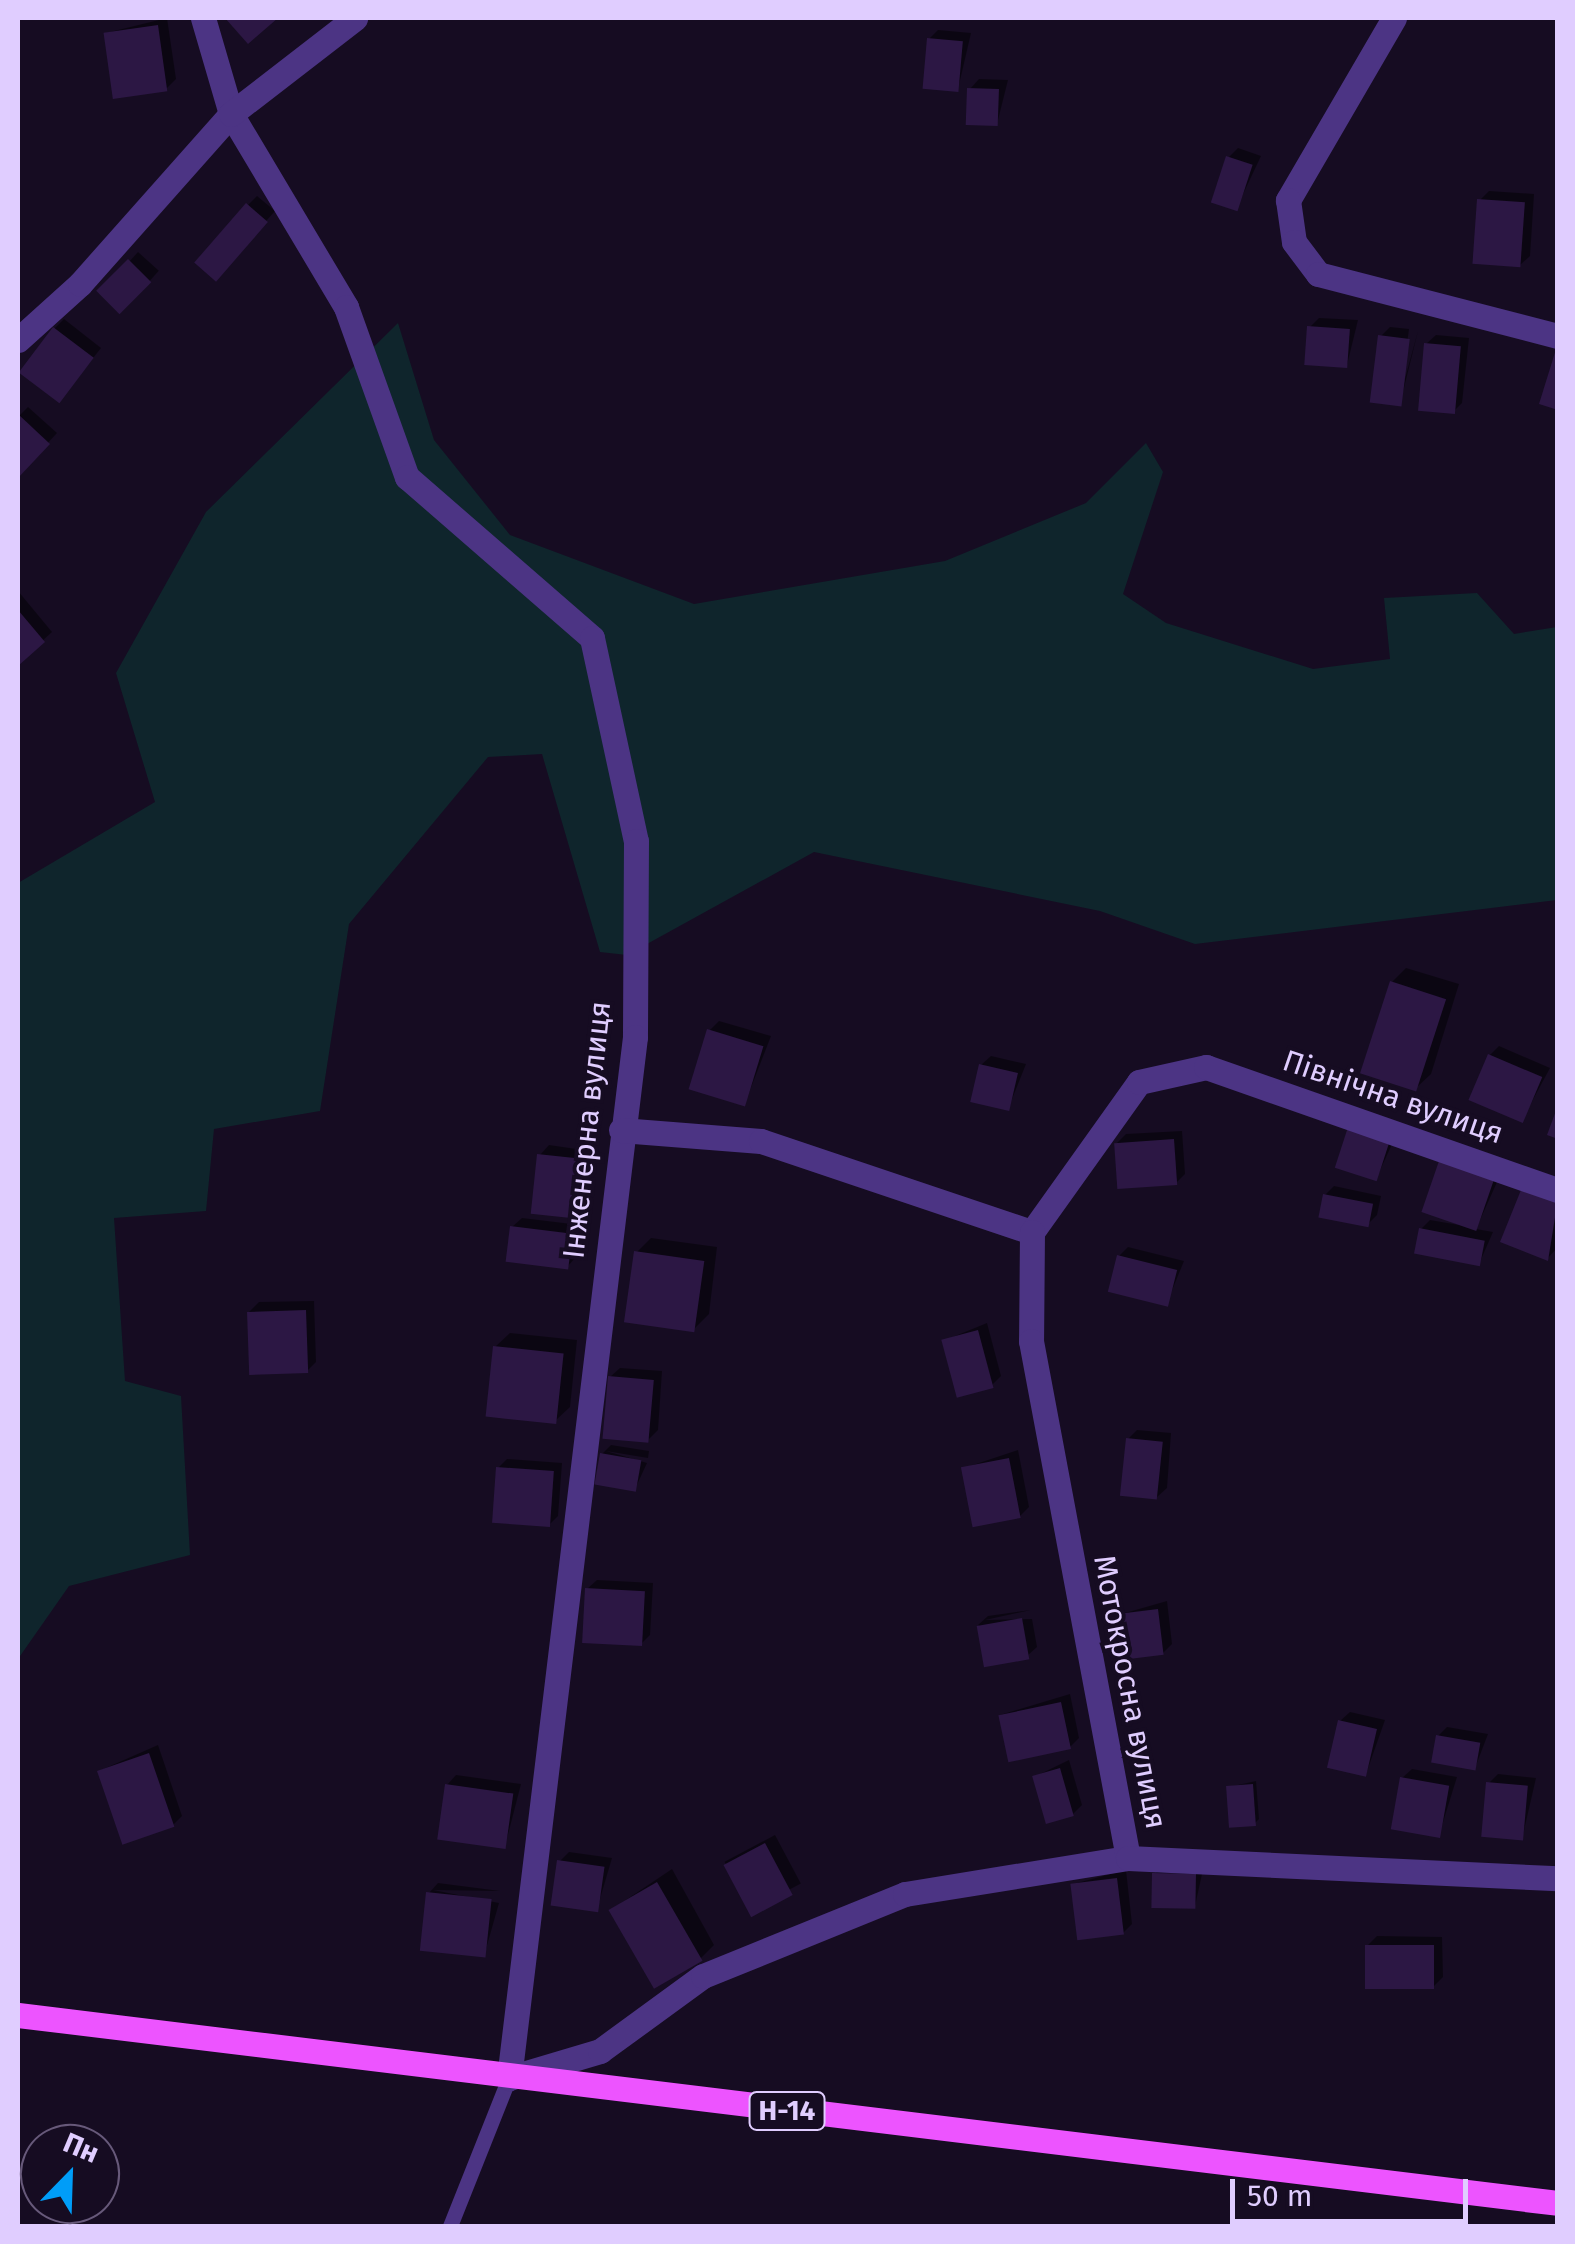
<!DOCTYPE html>
<html>
<head>
<meta charset="utf-8">
<style>
  body { margin:0 }
  #map { position:relative; width:1575px; height:2244px; overflow:hidden; background:#160c22; font-family:"Fira Sans",sans-serif }
  div>[style] { position:absolute }
  [style*='--x'] { left:calc(var(--x)*1px); top:calc(var(--y)*1px); width:calc(var(--w)*1px); rotate:calc(var(--a)*1deg) }
  .green>* { inset:0; background:#0f252c }
  .shadow>* { inset:0; background:#0007; transform-origin:0 0 }
  .building>* { inset:0; background:#2c1744; transform-origin:0 0 }
  .lane>* { height:15px; margin:-7.5px; padding:0 7.5px; transform-origin:7.5px; border-radius:7.5px; background:#4c3484 }
  .street>* { height:25px; margin:-12.5px; padding:0 12.5px; transform-origin:12.5px; border-radius:12.5px; background:#4c3484 }
  .primary>* { height:25px; margin:-12.5px; padding:0 12.5px; transform-origin:12.5px; border-radius:12.5px; background:#ed54ff }
  span { translate:-50% -50%; white-space:nowrap; text-align:center; line-height:1.15; -webkit-text-stroke:8px #160c22; paint-order:stroke }
  .shield-label span { padding:2px 8px; background:#160c22; border:2px solid; border-radius:8px; -webkit-text-stroke-width:0 }
  .shield-label { font-size:28px; color:#e0cdff; font-weight:700 }
  .street-label { font-size:30px; color:#e0cdff }
  .frame { position:absolute; inset:0; border:20px solid #e0cdff; pointer-events:none }
  .north { position:absolute; left:20px; top:2124px; width:100px; height:100px; box-sizing:border-box; background:#160c22; border:2px solid #67597a; border-radius:50%; rotate:23deg; font-size:28px; font-weight:700; line-height:40px; text-align:center; color:#e0cdff }
  .north::after { content:''; display:block; margin:auto; width:35px; height:45px; background:#009df8; clip-path:polygon(50% 0,100% 100%,50% 72%,0 100%) }
  .scale { position:absolute; left:1230px; top:2179px; width:238px; height:45px; box-sizing:border-box; border:5px solid #e0cdff; border-top:0; padding-left:12px; font-size:30px; line-height:35px; white-space:nowrap; color:#e0cdff; -webkit-text-stroke:8px #160c22; paint-order:stroke }
</style>
</head>
<body>
<div id="map">
  <div class="green">
    <div style="clip-path:polygon(398px 323px,434px 440px,510px 535px,694px 604px,945px 561px,1086px 503px,1146px 443px,1163px 472px,1123px 594px,1166px 623px,1313px 669px,1390px 659px,1384px 598px,1477px 593px,1514px 634px,1557px 627px,1557px 900px,1195px 944px,1100px 911px,814px 852px,627px 955px,600px 952px,542px 754px,488px 757px,349px 924px,320px 1111px,214px 1129px,206px 1211px,114px 1218px,125px 1381px,181px 1396px,190px 1555px,69px 1586px,18px 1659px,18px 883px,155px 802px,116px 673px,206px 512px)"></div>
  </div>
  <div class="shadow">
    <div style="clip-path:polygon(167px 18px,176px 79px,166px 89px,106px 33px)"></div>
    <div style="clip-path:polygon(938px 30px,971px 33px,958px 89px,929px 39px)"></div>
    <div style="clip-path:polygon(979px 79px,1008px 80px,997px 124px,970px 89px)"></div>
    <div style="clip-path:polygon(1238px 148px,1261px 156px,1236px 209px,1229px 157px)"></div>
    <div style="clip-path:polygon(1489px 191px,1534px 194px,1530px 256px,1520px 265px,1480px 200px)"></div>
    <div style="clip-path:polygon(257px 196px,275px 211px,224px 268px,248px 205px)"></div>
    <div style="left:138px;top:252px;width:28px;height:55px;rotate:42deg"></div>
    <div style="clip-path:polygon(1319px 318px,1358px 320px,1347px 365px,1310px 327px)"></div>
    <div style="clip-path:polygon(64px 319px,101px 348px,67px 391px,55px 328px)"></div>
    <div style="clip-path:polygon(1390px 327px,1409px 329px,1400px 397px,1418px 331px,1400px 404px,1381px 336px)"></div>
    <div style="clip-path:polygon(1436px 335px,1469px 338px,1462px 403px,1453px 412px,1426px 344px)"></div>
    <div style="clip-path:polygon(28px 407px,57px 433px,18px 475px,18px 417px)"></div>
    <div style="clip-path:polygon(18px 591px,52px 632px,18px 663px)"></div>
    <div style="clip-path:polygon(1406px 968px,1459px 984px,1431px 1074px,1416px 1088px,1392px 982px)"></div>
    <div style="clip-path:polygon(719px 1021px,771px 1036px,745px 1103px,710px 1030px)"></div>
    <div style="clip-path:polygon(1499px 1046px,1550px 1068px,1522px 1120px,1490px 1055px)"></div>
    <div style="clip-path:polygon(991px 1056px,1026px 1064px,1008px 1109px,981px 1065px)"></div>
    <div style="clip-path:polygon(1399px 1129px,1376px 1179px,1338px 1166px)"></div>
    <div style="clip-path:polygon(1182px 1131px,1185px 1174px,1176px 1183px,1116px 1144px,1126px 1134px)"></div>
    <div style="clip-path:polygon(549px 1145px,590px 1151px,573px 1217px,540px 1155px)"></div>
    <div style="clip-path:polygon(1502px 1171px,1476px 1229px,1493px 1232px,1479px 1264px,1421px 1229px,1430px 1220px,1459px 1225px,1425px 1210px)"></div>
    <div style="clip-path:polygon(1334px 1186px,1381px 1196px,1377px 1215px,1368px 1224px,1325px 1195px)"></div>
    <div style="clip-path:polygon(1558px 1187px,1558px 1247px,1547px 1259px)"></div>
    <div style="clip-path:polygon(522px 1218px,580px 1225px,576px 1257px,567px 1267px,512px 1227px)"></div>
    <div style="clip-path:polygon(651px 1238px,717px 1247px,709px 1314px,694px 1329px,636px 1253px)"></div>
    <div style="clip-path:polygon(1128px 1247px,1184px 1261px,1166px 1305px,1119px 1256px)"></div>
    <div style="clip-path:polygon(314px 1301px,316px 1362px,307px 1371px,249px 1312px,259px 1302px)"></div>
    <div style="clip-path:polygon(987px 1323px,1001px 1376px,992px 1385px,943px 1341px)"></div>
    <div style="clip-path:polygon(510px 1333px,577px 1340px,570px 1407px,555px 1421px,495px 1347px)"></div>
    <div style="clip-path:polygon(620px 1368px,662px 1371px,658px 1430px,649px 1439px,610px 1377px)"></div>
    <div style="clip-path:polygon(1137px 1430px,1171px 1433px,1167px 1488px,1157px 1497px,1128px 1439px)"></div>
    <div style="clip-path:polygon(611px 1445px,649px 1451px,648px 1458px,606px 1451px,647px 1463px,635px 1489px,602px 1454px)"></div>
    <div style="clip-path:polygon(1018px 1450px,1029px 1507px,1020px 1516px,964px 1468px)"></div>
    <div style="clip-path:polygon(507px 1459px,562px 1463px,558px 1516px,549px 1525px,498px 1468px)"></div>
    <div style="clip-path:polygon(597px 1580px,653px 1583px,650px 1635px,641px 1644px,587px 1589px)"></div>
    <div style="clip-path:polygon(1167px 1601px,1172px 1644px,1163px 1653px,1118px 1615px)"></div>
    <div style="clip-path:polygon(1031px 1610px,985px 1620px,1032px 1619px,1037px 1647px,1027px 1656px,978px 1625px,988px 1616px)"></div>
    <div style="clip-path:polygon(1070px 1694px,1079px 1738px,1070px 1747px,1000px 1715px)"></div>
    <div style="clip-path:polygon(1350px 1712px,1385px 1720px,1366px 1774px,1340px 1721px)"></div>
    <div style="clip-path:polygon(1447px 1727px,1488px 1734px,1475px 1768px,1438px 1736px)"></div>
    <div style="clip-path:polygon(158px 1745px,182px 1816px,173px 1825px,99px 1771px)"></div>
    <div style="clip-path:polygon(1069px 1760px,1082px 1805px,1073px 1814px,1034px 1777px)"></div>
    <div style="clip-path:polygon(1412px 1769px,1457px 1777px,1439px 1835px,1402px 1778px)"></div>
    <div style="clip-path:polygon(1498px 1774px,1536px 1778px,1522px 1839px,1489px 1783px)"></div>
    <div style="clip-path:polygon(456px 1775px,521px 1784px,505px 1846px,447px 1785px)"></div>
    <div style="clip-path:polygon(1256px 1781px,1259px 1819px,1255px 1823px,1229px 1787px)"></div>
    <div style="left:775px;top:1835px;width:55px;height:57px;rotate:62deg"></div>
    <div style="clip-path:polygon(569px 1852px,612px 1858px,597px 1909px,559px 1862px)"></div>
    <div style="clip-path:polygon(1164px 1865px,1204px 1865px,1195px 1906px,1155px 1874px)"></div>
    <div style="clip-path:polygon(672px 1869px,714px 1945px,700px 1959px,611px 1910px)"></div>
    <div style="clip-path:polygon(1126px 1870px,1132px 1924px,1123px 1933px,1073px 1884px)"></div>
    <div style="clip-path:polygon(438px 1883px,500px 1891px,433px 1890px,499px 1903px,484px 1956px,429px 1893px)"></div>
    <div style="clip-path:polygon(1377px 1936px,1442px 1937px,1443px 1977px,1433px 1987px,1367px 1946px)"></div>
  </div>
  <div class="building">
    <div style="clip-path:polygon(225px 18px,278px 18px,248px 44px)"></div>
    <div style="left:158px;top:25px;width:67px;height:55px;rotate:82deg"></div>
    <div style="left:927px;top:38px;width:36px;height:51px;rotate:5deg"></div>
    <div style="left:967px;top:88px;width:32px;height:37px;rotate:2deg"></div>
    <div style="left:1226px;top:156px;width:28px;height:49px;rotate:18deg"></div>
    <div style="left:1477px;top:199px;width:48px;height:65px;rotate:4deg"></div>
    <div style="left:246px;top:203px;width:29px;height:79px;rotate:41deg"></div>
    <div style="left:128px;top:259px;width:33px;height:45px;rotate:45deg"></div>
    <div style="left:1307px;top:326px;width:43px;height:39px;rotate:4deg"></div>
    <div style="left:53px;top:327px;width:51px;height:57px;rotate:37deg"></div>
    <div style="left:1378px;top:335px;width:32px;height:68px;rotate:7deg"></div>
    <div style="left:1424px;top:343px;width:37px;height:68px;rotate:5deg"></div>
    <div style="clip-path:polygon(1557px 346px,1558px 346px,1558px 410px,1539px 404px)"></div>
    <div style="clip-path:polygon(18px 414px,50px 444px,18px 478px)"></div>
    <div style="clip-path:polygon(18px 610px,45px 642px,18px 666px)"></div>
    <div style="left:1390px;top:981px;width:59px;height:97px;rotate:18deg"></div>
    <div style="left:707px;top:1029px;width:59px;height:63px;rotate:17deg"></div>
    <div style="left:1488px;top:1054px;width:59px;height:50px;rotate:23deg"></div>
    <div style="left:979px;top:1064px;width:40px;height:39px;rotate:13deg"></div>
    <div style="clip-path:polygon(1557px 1108px,1558px 1108px,1558px 1139px,1547px 1135px)"></div>
    <div style="left:1349px;top:1124px;width:44px;height:46px;rotate:18deg"></div>
    <div style="left:1174px;top:1139px;width:46px;height:60px;rotate:86deg"></div>
    <div style="left:537px;top:1154px;width:45px;height:60px;rotate:6deg"></div>
    <div style="left:1439px;top:1161px;width:58px;height:54px;rotate:19deg"></div>
    <div style="clip-path:polygon(1523px 1185px,1558px 1199px,1548px 1261px,1500px 1242px)"></div>
    <div style="left:1323px;top:1194px;width:51px;height:24px;rotate:11deg"></div>
    <div style="left:510px;top:1226px;width:63px;height:36px;rotate:7deg"></div>
    <div style="left:1419px;top:1228px;width:67px;height:26px;rotate:11deg"></div>
    <div style="left:634px;top:1251px;width:71px;height:72px;rotate:8deg"></div>
    <div style="left:1117px;top:1255px;width:62px;height:38px;rotate:14deg"></div>
    <div style="left:306px;top:1310px;width:63px;height:59px;rotate:88deg"></div>
    <div style="left:978px;top:1330px;width:60px;height:38px;rotate:75deg"></div>
    <div style="left:493px;top:1346px;width:71px;height:71px;rotate:6deg"></div>
    <div style="left:608px;top:1376px;width:46px;height:63px;rotate:5deg"></div>
    <div style="left:1126px;top:1438px;width:37px;height:58px;rotate:6deg"></div>
    <div style="left:600px;top:1453px;width:42px;height:32px;rotate:10deg"></div>
    <div style="left:1009px;top:1458px;width:61px;height:49px;rotate:79deg"></div>
    <div style="left:496px;top:1467px;width:58px;height:56px;rotate:4deg"></div>
    <div style="left:585px;top:1588px;width:60px;height:55px;rotate:3deg"></div>
    <div style="left:1158px;top:1609px;width:46px;height:43px;rotate:83deg"></div>
    <div style="left:1022px;top:1618px;width:42px;height:46px;rotate:80deg"></div>
    <div style="left:1061px;top:1702px;width:48px;height:64px;rotate:78deg"></div>
    <div style="left:1338px;top:1720px;width:40px;height:49px;rotate:13deg"></div>
    <div style="left:1436px;top:1735px;width:45px;height:28px;rotate:10deg"></div>
    <div style="left:149px;top:1753px;width:78px;height:55px;rotate:71deg"></div>
    <div style="left:1060px;top:1768px;width:50px;height:29px;rotate:74deg"></div>
    <div style="left:1400px;top:1777px;width:50px;height:53px;rotate:10deg"></div>
    <div style="left:1486px;top:1782px;width:42px;height:55px;rotate:5deg"></div>
    <div style="left:445px;top:1784px;width:69px;height:56px;rotate:8deg"></div>
    <div style="left:1253px;top:1784px;width:42px;height:27px;rotate:86deg"></div>
    <div style="left:765px;top:1843px;width:59px;height:47px;rotate:62deg"></div>
    <div style="left:557px;top:1860px;width:48px;height:46px;rotate:8deg"></div>
    <div style="left:1152px;top:1873px;width:44px;height:35px;rotate:1deg"></div>
    <div style="left:1117px;top:1878px;width:57px;height:47px;rotate:83deg"></div>
    <div style="left:657px;top:1882px;width:91px;height:56px;rotate:60deg"></div>
    <div style="left:426px;top:1892px;width:66px;height:59px;rotate:6deg"></div>
    <div style="left:1365px;top:1945px;width:69px;height:44px"></div>
  </div>
  <div class="lane">
    <div style="--x:450;--y:2226;--w:159;--a:-68.3"></div>
  </div>
  <div class="street">
    <div style="--x:203;--y:18;--w:100;--a:73.7"></div>
    <div style="--x:231;--y:114;--w:225;--a:59.2"></div>
    <div style="--x:346;--y:307;--w:181;--a:70.3"></div>
    <div style="--x:407;--y:477;--w:245;--a:41"></div>
    <div style="--x:592;--y:638;--w:208;--a:77.8"></div>
    <div style="--x:636;--y:841;--w:196;--a:90.3"></div>
    <div style="--x:635;--y:1037;--w:1049;--a:96.9"></div>
    <div style="--x:509;--y:2078;--w:95;--a:-16.5"></div>
    <div style="--x:600;--y:2051;--w:127;--a:-36.1"></div>
    <div style="--x:703;--y:1976;--w:218;--a:-22.1"></div>
    <div style="--x:905;--y:1894;--w:226;--a:-9.2"></div>
    <div style="--x:1394;--y:18;--w:211;--a:120.2"></div>
    <div style="--x:1288;--y:200;--w:42;--a:81.9"></div>
    <div style="--x:1294;--y:242;--w:40;--a:53"></div>
    <div style="--x:1318;--y:274;--w:248;--a:14.5"></div>
    <div style="--x:18;--y:340;--w:84;--a:-42.1"></div>
    <div style="--x:80;--y:284;--w:227;--a:-48.4"></div>
    <div style="--x:231;--y:114;--w:157;--a:-37.7"></div>
    <div style="--x:621;--y:1130;--w:140;--a:4.5"></div>
    <div style="--x:761;--y:1141;--w:286;--a:18.6"></div>
    <div style="--x:1032;--y:1232;--w:184;--a:-54.5"></div>
    <div style="--x:1139;--y:1082;--w:69;--a:-12.6"></div>
    <div style="--x:1206;--y:1067;--w:373;--a:19.3"></div>
    <div style="--x:1032;--y:1232;--w:109;--a:90.5"></div>
    <div style="--x:1031;--y:1341;--w:526;--a:79.37"></div>
    <div style="--x:1128;--y:1858;--w:430;--a:2.7"></div>
  </div>
  <div class="primary">
    <div style="--x:18;--y:2015;--w:1551;--a:6.96"></div>
  </div>
  <div class="shield-label">
    <span style="left:787px;top:2111px">Н-14</span>
  </div>
  <div class="street-label">
    <span style="left:1393px;top:1097px;rotate:19deg">Північна вулиця</span>
    <span style="left:587px;top:1130px;rotate:-84deg">Інженерна вулиця</span>
    <span style="left:1130px;top:1692px;rotate:79deg">Мотокросна вулиця</span>
  </div>
  <div class="frame"></div>
  <div class="north">Пн</div>
  <div class="scale">50 m</div>
</div>
</body>
</html>
